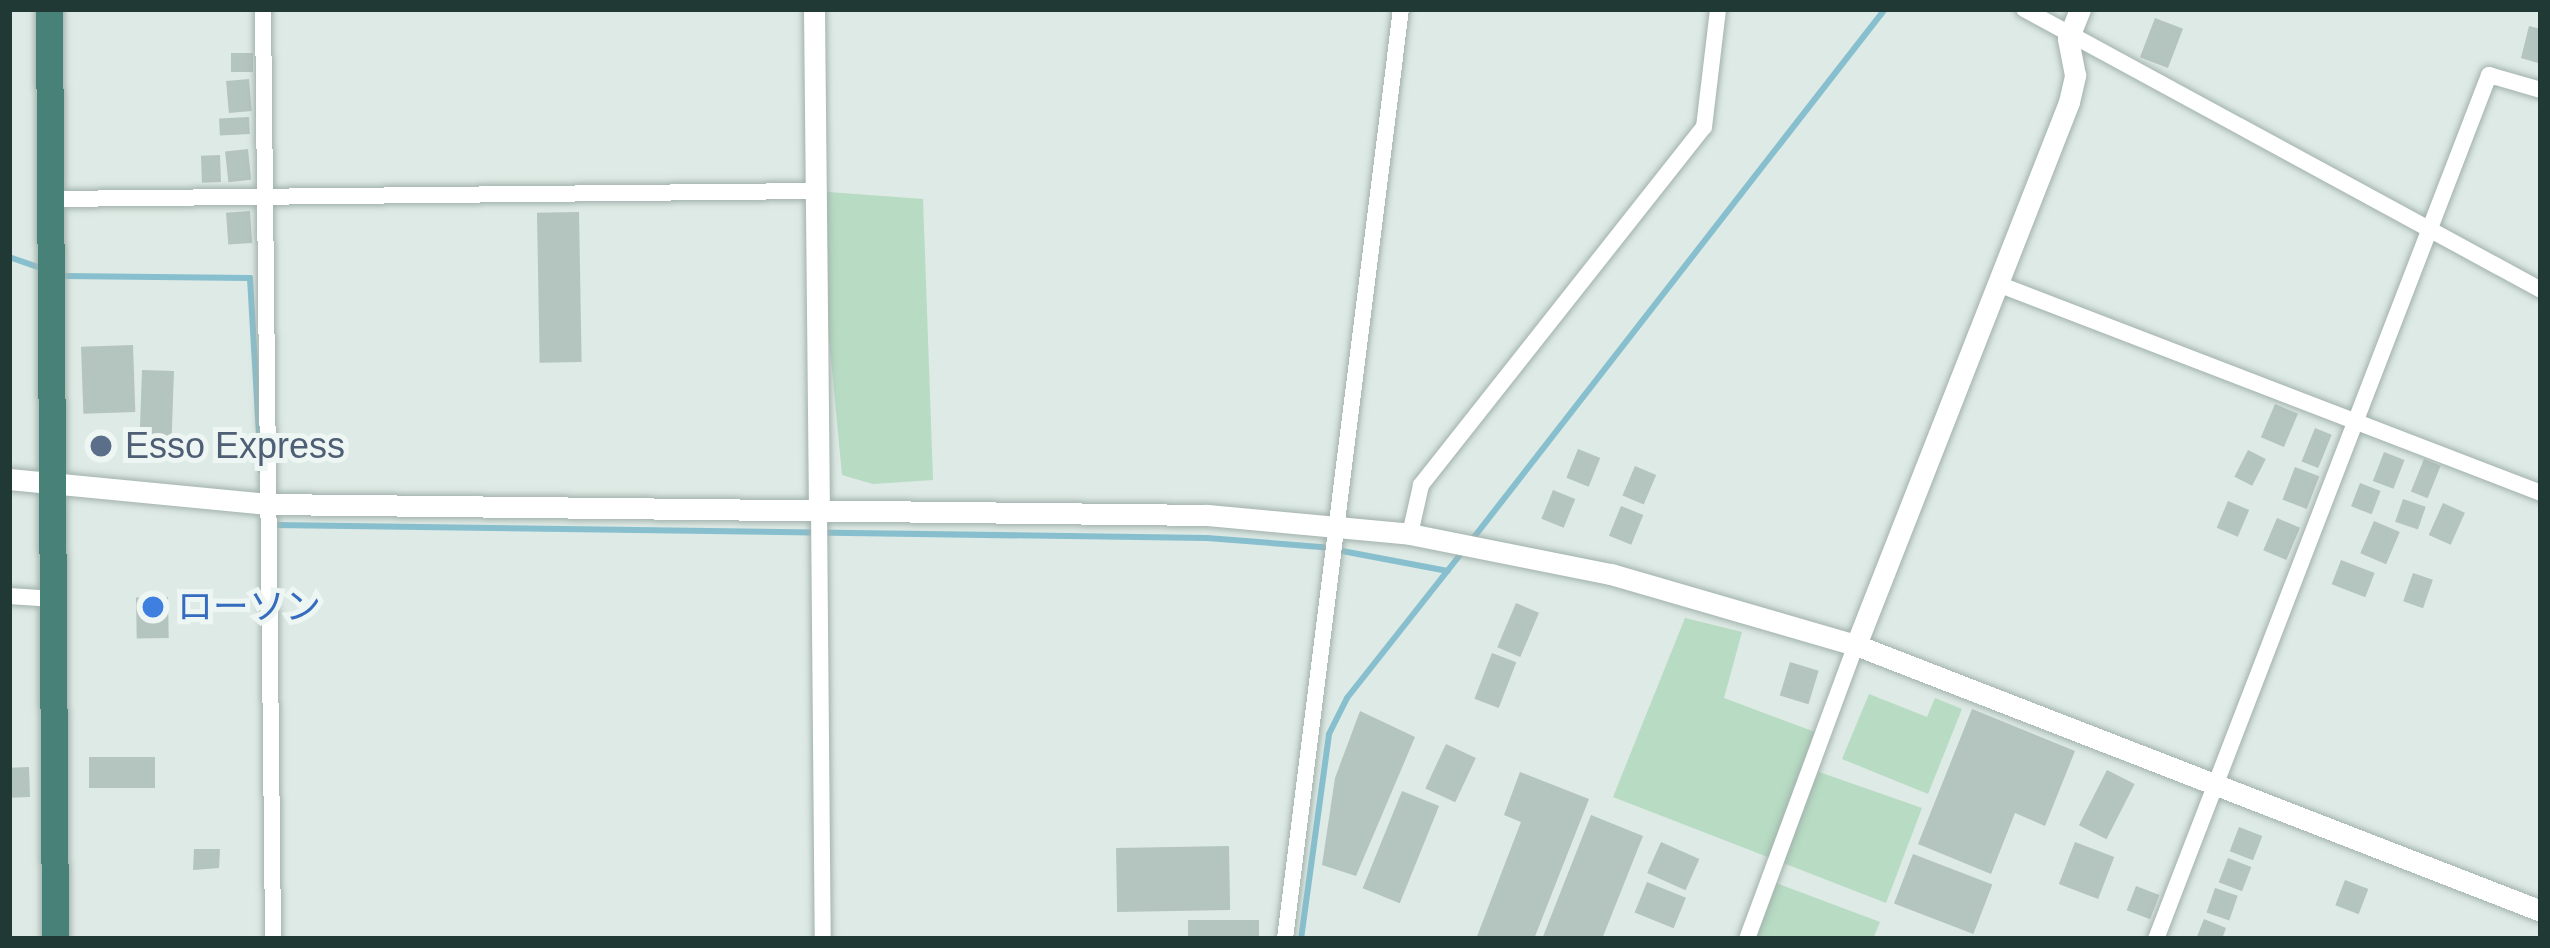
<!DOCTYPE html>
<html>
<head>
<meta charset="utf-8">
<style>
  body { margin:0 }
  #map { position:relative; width:2550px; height:948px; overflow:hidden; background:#deeae5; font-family:Helvetica,"Noto Sans JP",sans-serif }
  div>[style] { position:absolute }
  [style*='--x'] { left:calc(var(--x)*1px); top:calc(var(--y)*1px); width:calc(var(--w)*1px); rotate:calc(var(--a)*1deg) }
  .green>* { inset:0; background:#b7dbc3 }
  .stream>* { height:6px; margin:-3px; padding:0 3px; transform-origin:3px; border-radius:3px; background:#87bfce }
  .building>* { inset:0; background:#b4c4be; transform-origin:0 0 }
  .roads { filter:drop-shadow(0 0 3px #a1b1ac) drop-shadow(0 0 3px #a1b1ac) }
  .minor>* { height:16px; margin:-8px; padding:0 8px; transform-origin:8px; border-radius:8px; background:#fff }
  .tertiary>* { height:21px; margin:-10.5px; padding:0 10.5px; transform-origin:10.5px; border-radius:10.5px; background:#fff }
  .trunk>* { height:27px; margin:-13.5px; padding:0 13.5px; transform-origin:13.5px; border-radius:13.5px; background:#488178 }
  .dots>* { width:33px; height:33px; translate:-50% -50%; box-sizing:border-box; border:6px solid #eef6f3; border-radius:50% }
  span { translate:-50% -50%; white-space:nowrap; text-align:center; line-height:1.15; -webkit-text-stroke:10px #eef6f3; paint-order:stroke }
  .service-label { font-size:36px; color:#4e5e75 }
  .left { translate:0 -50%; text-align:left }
  .shop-label { font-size:36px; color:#366cbe }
  .frame { position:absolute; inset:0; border:12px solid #203934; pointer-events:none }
</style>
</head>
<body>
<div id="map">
  <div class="green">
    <div style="clip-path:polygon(815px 191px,923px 199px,933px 480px,873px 484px,842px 475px)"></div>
    <div style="clip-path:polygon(1685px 618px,1742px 632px,1724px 698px,1823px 735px,1783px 846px,1819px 772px,1922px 808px,1886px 903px,1613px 797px)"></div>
    <div style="clip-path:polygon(1869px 694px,1927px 717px,1935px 698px,1962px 709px,1928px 794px,1842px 759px)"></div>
    <div style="clip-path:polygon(1768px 880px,1880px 922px,1873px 939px,1747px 939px)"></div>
  </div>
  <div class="stream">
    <div style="--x:9;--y:257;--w:37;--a:19"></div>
    <div style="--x:62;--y:276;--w:188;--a:0.6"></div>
    <div style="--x:250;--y:278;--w:193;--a:86.7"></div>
    <div style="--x:275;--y:525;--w:932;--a:0.8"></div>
    <div style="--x:1207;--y:538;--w:114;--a:4.5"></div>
    <div style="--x:1321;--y:547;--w:129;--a:10.7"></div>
    <div style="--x:1471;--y:541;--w:674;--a:-52.11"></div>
    <div style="--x:1301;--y:939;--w:207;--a:-82.2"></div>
    <div style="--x:1329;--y:734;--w:40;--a:-63.4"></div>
    <div style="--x:1347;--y:698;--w:187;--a:-51.7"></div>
  </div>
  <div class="building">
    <div style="left:2155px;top:18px;width:30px;height:42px;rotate:21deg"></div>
    <div style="clip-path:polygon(2529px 26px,2541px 29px,2541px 64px,2521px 58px)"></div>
    <div style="left:231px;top:53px;width:22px;height:19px"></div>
    <div style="left:249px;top:79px;width:32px;height:23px;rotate:85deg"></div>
    <div style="left:249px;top:117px;width:17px;height:30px;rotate:87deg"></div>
    <div style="left:248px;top:149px;width:31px;height:23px;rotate:84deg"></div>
    <div style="left:220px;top:155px;width:27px;height:19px;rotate:88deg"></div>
    <div style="left:250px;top:211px;width:32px;height:24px;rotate:86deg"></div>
    <div style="left:579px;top:212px;width:150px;height:42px;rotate:89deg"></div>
    <div style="left:133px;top:345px;width:67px;height:52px;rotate:88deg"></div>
    <div style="left:142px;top:370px;width:32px;height:65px;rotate:2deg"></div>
    <div style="left:2275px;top:404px;width:25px;height:36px;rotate:23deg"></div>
    <div style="left:2315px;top:428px;width:18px;height:36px;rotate:22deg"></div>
    <div style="left:1578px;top:449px;width:24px;height:31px;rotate:22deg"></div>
    <div style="left:2248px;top:450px;width:20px;height:30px;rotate:27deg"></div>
    <div style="left:2384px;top:452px;width:22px;height:31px;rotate:21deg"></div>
    <div style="left:2424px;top:459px;width:18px;height:35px;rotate:22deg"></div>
    <div style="left:1635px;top:466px;width:23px;height:32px;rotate:23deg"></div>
    <div style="left:2295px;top:467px;width:26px;height:35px;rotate:21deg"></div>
    <div style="left:2360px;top:483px;width:22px;height:25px;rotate:21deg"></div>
    <div style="left:1553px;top:490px;width:24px;height:31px;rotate:22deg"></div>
    <div style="left:2403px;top:499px;width:24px;height:24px;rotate:19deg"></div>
    <div style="left:2228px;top:501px;width:23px;height:29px;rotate:23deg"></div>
    <div style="left:2443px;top:503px;width:24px;height:35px;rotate:24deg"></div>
    <div style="left:1621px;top:506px;width:24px;height:32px;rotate:22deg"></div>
    <div style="left:2277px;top:518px;width:25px;height:35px;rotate:23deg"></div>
    <div style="left:2374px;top:521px;width:28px;height:35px;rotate:23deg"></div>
    <div style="left:2341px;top:560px;width:36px;height:26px;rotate:21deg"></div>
    <div style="left:2413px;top:573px;width:21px;height:30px;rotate:19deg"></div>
    <div style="left:168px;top:597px;width:41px;height:32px;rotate:89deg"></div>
    <div style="left:1516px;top:603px;width:25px;height:48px;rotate:23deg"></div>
    <div style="left:1492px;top:653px;width:26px;height:49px;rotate:21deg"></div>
    <div style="left:1790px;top:662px;width:30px;height:35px;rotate:17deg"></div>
    <div style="clip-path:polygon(1972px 709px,2075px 751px,2045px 826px,2015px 813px,1991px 874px,1918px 844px)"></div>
    <div style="clip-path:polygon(1360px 711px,1415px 737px,1356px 876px,1322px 865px,1335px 778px)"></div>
    <div style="left:1446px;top:744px;width:33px;height:49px;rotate:25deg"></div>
    <div style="left:155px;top:757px;width:31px;height:66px;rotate:90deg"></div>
    <div style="left:29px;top:767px;width:30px;height:20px;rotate:88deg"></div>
    <div style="left:2107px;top:770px;width:31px;height:62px;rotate:27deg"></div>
    <div style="clip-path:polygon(1520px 772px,1589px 799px,1534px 939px,1476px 939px,1521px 822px,1504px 815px)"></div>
    <div style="left:1402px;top:791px;width:40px;height:105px;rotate:22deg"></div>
    <div style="clip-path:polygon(1591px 815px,1643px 836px,1602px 939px,1542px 939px)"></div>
    <div style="left:2239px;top:827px;width:25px;height:26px;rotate:21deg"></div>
    <div style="left:1661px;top:842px;width:42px;height:34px;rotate:24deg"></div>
    <div style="left:2075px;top:842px;width:42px;height:45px;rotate:21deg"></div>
    <div style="left:1229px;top:846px;width:64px;height:113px;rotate:89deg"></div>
    <div style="clip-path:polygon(194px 849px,220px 849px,219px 868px,193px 870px)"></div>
    <div style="left:1913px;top:854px;width:85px;height:53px;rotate:21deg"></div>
    <div style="left:2228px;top:858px;width:25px;height:26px;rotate:21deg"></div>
    <div style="left:2345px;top:880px;width:25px;height:27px;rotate:21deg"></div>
    <div style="left:1647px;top:882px;width:42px;height:33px;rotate:22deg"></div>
    <div style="left:2136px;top:886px;width:25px;height:26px;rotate:21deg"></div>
    <div style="left:2215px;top:888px;width:24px;height:26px;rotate:19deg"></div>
    <div style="clip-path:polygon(2204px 919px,2226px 928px,2222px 939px,2196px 939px)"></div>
    <div style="left:1259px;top:920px;width:19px;height:71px;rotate:90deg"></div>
  </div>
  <div class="roads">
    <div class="minor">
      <div style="--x:263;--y:9;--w:930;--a:89.38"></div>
      <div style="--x:2024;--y:9;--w:588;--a:28.52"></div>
      <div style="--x:51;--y:199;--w:764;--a:-0.6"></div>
      <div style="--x:1998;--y:284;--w:582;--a:21.05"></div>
      <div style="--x:819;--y:510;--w:429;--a:89.5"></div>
      <div style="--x:1410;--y:534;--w:50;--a:-77.3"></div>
      <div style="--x:1421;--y:485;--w:456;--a:-51.7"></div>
      <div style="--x:1704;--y:127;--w:119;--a:-83.2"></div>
      <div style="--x:9;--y:596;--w:45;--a:3.8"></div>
      <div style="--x:1285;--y:939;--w:937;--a:-82.89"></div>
      <div style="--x:1747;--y:939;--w:314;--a:-69.7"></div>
      <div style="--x:2156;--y:939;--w:926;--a:-68.92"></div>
      <div style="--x:2489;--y:75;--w:54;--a:16.1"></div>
    </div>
    <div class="tertiary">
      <div style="--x:814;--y:9;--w:501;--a:89.43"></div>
      <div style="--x:9;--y:479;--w:260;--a:5.5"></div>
      <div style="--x:268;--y:504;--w:939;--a:0.67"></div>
      <div style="--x:1207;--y:515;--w:204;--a:5.3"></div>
      <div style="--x:1410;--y:534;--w:205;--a:11.3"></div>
      <div style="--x:1611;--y:574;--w:255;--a:16.2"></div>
      <div style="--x:1856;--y:645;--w:735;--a:21.22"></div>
      <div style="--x:1856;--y:645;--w:583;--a:-68.58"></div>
      <div style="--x:2069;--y:102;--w:28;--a:-77"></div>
      <div style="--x:2075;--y:75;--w:37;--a:-101"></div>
      <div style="--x:2068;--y:39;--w:32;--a:-68"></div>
    </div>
    <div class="trunk">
      <div style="--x:49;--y:9;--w:930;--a:89.63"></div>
    </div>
  </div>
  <div class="dots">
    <div style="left:101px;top:446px;background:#5c6f8a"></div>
    <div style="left:153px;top:607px;background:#3f7fe0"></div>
  </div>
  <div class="service-label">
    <span class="left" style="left:125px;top:446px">Esso Express</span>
  </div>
  <div class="shop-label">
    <span class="left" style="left:177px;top:607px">ローソン</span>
  </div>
  <div class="frame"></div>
</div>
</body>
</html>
